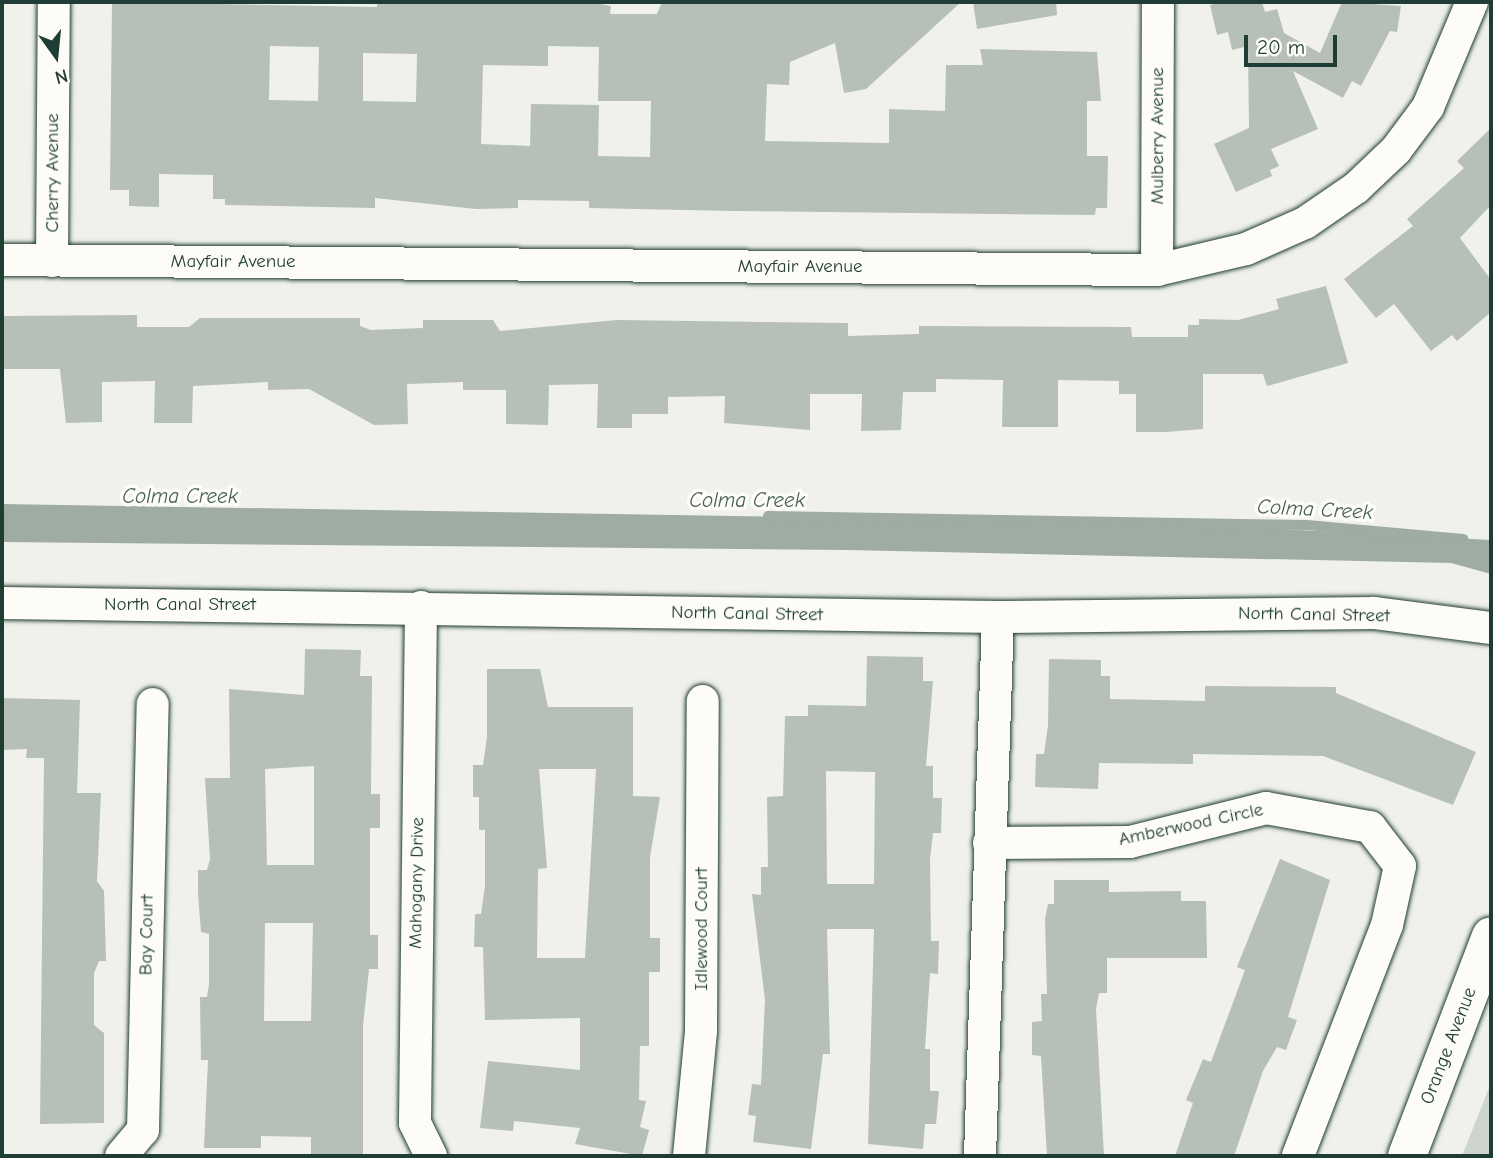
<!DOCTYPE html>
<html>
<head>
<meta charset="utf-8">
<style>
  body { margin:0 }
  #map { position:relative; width:1493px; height:1158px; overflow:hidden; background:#f0f1eb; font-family:"Comic Neue",sans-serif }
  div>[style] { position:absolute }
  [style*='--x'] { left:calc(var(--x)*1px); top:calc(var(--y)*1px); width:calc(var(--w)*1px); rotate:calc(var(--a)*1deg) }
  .green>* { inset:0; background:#cdd3cd }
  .water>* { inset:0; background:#9faca4 }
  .stream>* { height:10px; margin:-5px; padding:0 5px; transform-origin:5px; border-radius:5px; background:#9faca4 }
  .building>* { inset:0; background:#b6bfb8 }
  .roads { filter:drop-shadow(0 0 2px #1f3d34) drop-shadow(0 0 2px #1f3d34) }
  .minor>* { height:32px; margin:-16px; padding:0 16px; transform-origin:16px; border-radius:16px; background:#fdfcf7 }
  .tertiary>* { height:38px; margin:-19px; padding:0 19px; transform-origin:19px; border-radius:19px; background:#fdfcf7 }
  span { translate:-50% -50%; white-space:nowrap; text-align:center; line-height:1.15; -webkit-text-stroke:7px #fdfcf7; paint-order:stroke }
  .street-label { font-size:19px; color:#1f3d34 }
  .water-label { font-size:21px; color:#455e56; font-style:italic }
  .frame { position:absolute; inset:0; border:4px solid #1f3d34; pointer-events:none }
  .north { position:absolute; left:21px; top:21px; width:70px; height:70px; -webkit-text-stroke:5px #fdfcf7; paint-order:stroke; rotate:165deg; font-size:19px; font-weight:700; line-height:28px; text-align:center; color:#1f3d34 }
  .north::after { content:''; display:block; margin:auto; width:24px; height:32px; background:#1f3d34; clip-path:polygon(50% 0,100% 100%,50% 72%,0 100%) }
  .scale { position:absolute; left:1244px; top:35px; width:93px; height:32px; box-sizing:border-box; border:4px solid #1f3d34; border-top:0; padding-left:9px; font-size:21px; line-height:24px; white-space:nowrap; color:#1f3d34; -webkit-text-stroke:5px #fdfcf7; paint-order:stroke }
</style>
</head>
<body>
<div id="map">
  <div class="green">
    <div style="clip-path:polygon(1491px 1083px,1491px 1156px,1462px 1156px)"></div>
  </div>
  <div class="water">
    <div style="clip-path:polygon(2px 504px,1165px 523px,1491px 540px,1491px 574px,1451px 563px,847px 550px,2px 542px)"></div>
  </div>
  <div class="stream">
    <div style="--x:768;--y:516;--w:539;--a:0.96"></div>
    <div style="--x:1307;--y:525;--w:157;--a:5.1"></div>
  </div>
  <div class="building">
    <div style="clip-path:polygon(evenodd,112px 2px,377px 7px,377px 2px,590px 2px,611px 6px,610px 14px,657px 14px,662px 2px,961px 2px,866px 89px,844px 93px,835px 43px,790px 62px,789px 85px,767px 84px,765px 141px,889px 143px,889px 109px,945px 111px,946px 65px,983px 65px,980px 49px,1097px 52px,1101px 101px,1087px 101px,1087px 156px,1108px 156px,1107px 208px,1096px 208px,1095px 215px,732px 211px,589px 208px,589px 201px,518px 200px,518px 208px,476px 209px,375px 198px,375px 208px,225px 205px,225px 199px,213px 199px,213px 175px,159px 174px,159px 207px,129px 206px,129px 190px,110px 190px,112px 2px,270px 46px,319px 47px,318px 101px,269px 100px,270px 46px,112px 2px,548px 46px,599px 47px,598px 101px,651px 101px,650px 157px,598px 156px,599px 105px,531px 104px,530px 146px,481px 144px,483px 65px,548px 66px,548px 46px,112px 2px,363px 53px,417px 54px,416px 102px,363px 101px,363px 53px)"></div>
    <div style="clip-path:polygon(973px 2px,1056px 2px,1057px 15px,977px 29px)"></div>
    <div style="clip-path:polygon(1223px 2px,1262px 2px,1265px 12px,1277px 9px,1284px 33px,1320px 53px,1342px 2px,1401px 6px,1397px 32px,1390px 31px,1361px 86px,1352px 81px,1343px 98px,1293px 71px,1318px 129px,1271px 149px,1279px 166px,1270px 170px,1272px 176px,1236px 192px,1214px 144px,1249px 128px,1248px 46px,1232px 50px,1228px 32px,1217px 35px,1210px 5px)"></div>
    <div style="clip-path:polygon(1491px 128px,1491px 205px,1460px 238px,1491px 280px,1491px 312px,1457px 341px,1452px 335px,1431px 351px,1394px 304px,1376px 318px,1344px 279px,1413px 226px,1407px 219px,1464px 168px,1457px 161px)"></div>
    <div style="clip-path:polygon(1326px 286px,1348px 363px,1267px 386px,1263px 374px,1203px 374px,1203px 429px,1166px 432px,1136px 432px,1136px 394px,1119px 394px,1119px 381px,1058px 380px,1058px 427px,1002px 427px,1003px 380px,936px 379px,936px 392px,903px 392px,901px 430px,861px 431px,862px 394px,810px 394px,810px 430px,724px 423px,725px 396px,668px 397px,668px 414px,632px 414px,632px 428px,597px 428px,598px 384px,549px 385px,548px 425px,506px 424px,506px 390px,463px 390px,463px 382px,407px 384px,408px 424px,374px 425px,309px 389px,268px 390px,268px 382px,193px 386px,192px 423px,154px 423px,155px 381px,102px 382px,102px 422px,66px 423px,60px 369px,2px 369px,2px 316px,137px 315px,137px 327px,189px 327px,200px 318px,360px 318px,360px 326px,371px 330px,423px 328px,423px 320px,493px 320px,500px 331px,617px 320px,848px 323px,848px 336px,919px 334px,919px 326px,1131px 327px,1132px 337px,1188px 337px,1188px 325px,1199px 325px,1199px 319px,1238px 320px,1279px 309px,1276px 299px)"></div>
    <div style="clip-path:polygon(evenodd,305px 649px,361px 650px,360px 676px,372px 676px,371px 794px,380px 794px,380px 828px,370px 828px,370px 935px,378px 935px,378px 969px,369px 969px,363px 1026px,363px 1156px,311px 1156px,311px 1137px,261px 1136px,261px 1148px,204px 1148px,208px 1060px,201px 1060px,200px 997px,207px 997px,209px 984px,209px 934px,201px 932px,198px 893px,198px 870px,207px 870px,210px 859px,205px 778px,230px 778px,229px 689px,304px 695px,305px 649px,314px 766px,314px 865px,267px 865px,265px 769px,314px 766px,305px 649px,265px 923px,313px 923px,311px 1021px,264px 1021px,265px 923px)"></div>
    <div style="clip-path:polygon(evenodd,867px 656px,923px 657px,923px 681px,933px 681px,926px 766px,933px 766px,933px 798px,942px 798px,941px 833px,933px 833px,930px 859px,931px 941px,939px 941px,938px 974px,930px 973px,925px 1049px,930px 1049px,930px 1091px,939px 1091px,936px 1124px,925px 1124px,923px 1149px,868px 1144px,874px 929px,827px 929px,830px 1054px,823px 1054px,811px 1149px,753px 1142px,756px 1116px,748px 1115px,752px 1084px,761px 1085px,765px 1000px,752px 894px,761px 895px,761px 867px,768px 867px,767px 797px,783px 796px,785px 716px,808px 716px,808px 705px,866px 706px,867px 656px,826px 771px,875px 772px,874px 884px,827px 884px,826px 771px)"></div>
    <div style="clip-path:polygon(1049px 659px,1101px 660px,1101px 676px,1110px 676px,1110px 699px,1205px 701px,1205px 686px,1336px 687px,1336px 693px,1476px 752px,1453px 805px,1323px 756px,1193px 754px,1193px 764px,1099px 763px,1098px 789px,1035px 787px,1036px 754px,1044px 754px,1048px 726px)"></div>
    <div style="clip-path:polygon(evenodd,487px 669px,540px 669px,548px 707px,633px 707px,633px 796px,660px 797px,650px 857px,650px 938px,660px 938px,660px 972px,649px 972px,649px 1046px,640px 1046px,639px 1100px,646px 1101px,640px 1127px,649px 1130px,642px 1156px,575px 1144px,580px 1128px,514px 1121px,513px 1131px,480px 1128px,488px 1061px,580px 1070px,580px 1018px,485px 1020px,483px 947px,474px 947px,475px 914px,481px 914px,485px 886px,485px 830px,479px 830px,479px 797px,473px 797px,473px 765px,483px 765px,487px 737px,487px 669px,539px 769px,596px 769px,585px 958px,537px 958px,538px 869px,547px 868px,539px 769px)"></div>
    <div style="clip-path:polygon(2px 698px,80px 700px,77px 793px,101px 793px,97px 881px,104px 891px,106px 961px,99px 961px,94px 973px,94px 1025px,104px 1033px,104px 1123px,40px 1124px,44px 758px,26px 758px,27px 749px,2px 750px)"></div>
    <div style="clip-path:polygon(1280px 859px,1330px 880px,1288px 1017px,1297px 1020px,1286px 1050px,1277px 1047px,1263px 1071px,1234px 1156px,1175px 1156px,1193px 1103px,1186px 1100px,1203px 1059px,1211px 1062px,1245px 970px,1237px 967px)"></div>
    <div style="clip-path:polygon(1054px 880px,1109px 880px,1109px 892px,1181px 891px,1181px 901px,1206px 901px,1207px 958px,1107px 958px,1107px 993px,1099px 993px,1096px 1009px,1104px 1156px,1047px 1156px,1041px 1056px,1032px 1055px,1032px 1022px,1042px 1021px,1041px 994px,1047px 994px,1045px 919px,1048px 904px,1054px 904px)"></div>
  </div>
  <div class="roads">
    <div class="minor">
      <div style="--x:2;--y:260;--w:1155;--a:0.5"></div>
      <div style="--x:1157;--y:270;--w:91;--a:-13.3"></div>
      <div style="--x:1246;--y:249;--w:64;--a:-23.8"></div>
      <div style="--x:1305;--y:223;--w:62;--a:-34.5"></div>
      <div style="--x:1356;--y:188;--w:55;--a:-43.5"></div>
      <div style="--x:1396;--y:150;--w:54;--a:-53.3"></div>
      <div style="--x:1428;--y:107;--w:114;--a:-67.3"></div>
      <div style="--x:52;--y:261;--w:259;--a:-89.6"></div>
      <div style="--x:1157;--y:270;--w:268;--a:-89.8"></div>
      <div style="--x:2;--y:603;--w:996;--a:0.81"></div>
      <div style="--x:998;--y:617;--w:376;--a:-0.6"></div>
      <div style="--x:1374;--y:613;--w:118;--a:7.3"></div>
      <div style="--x:421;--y:607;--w:516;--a:90.67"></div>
      <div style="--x:415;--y:1123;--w:37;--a:64"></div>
      <div style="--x:989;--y:843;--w:141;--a:-0.4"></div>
      <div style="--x:1130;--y:842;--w:140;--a:-14"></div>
      <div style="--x:1266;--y:808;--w:106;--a:10.4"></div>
      <div style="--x:1370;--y:827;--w:49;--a:52.4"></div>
      <div style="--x:1400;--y:866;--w:60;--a:102.4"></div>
      <div style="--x:1387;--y:925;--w:248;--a:111.1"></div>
      <div style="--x:121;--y:1156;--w:34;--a:-50"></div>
      <div style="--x:143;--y:1130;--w:426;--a:-88.7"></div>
      <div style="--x:689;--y:1156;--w:126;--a:-84.5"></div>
      <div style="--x:701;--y:1031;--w:330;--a:-89.7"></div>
      <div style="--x:980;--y:1156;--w:539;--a:-88.09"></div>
    </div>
    <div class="tertiary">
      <div style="--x:1407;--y:1156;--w:235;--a:-69.1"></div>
    </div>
  </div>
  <div class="street-label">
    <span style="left:1158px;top:136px;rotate:-90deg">Mulberry Avenue</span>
    <span style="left:53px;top:173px;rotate:-90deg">Cherry Avenue</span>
    <span style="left:233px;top:262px">Mayfair Avenue</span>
    <span style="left:800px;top:267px">Mayfair Avenue</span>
    <span style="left:180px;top:605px">North Canal Street</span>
    <span style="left:747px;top:614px;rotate:1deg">North Canal Street</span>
    <span style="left:1314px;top:615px;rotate:1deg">North Canal Street</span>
    <span style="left:1191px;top:825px;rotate:-12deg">Amberwood Circle</span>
    <span style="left:417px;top:883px;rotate:-89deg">Mahogany Drive</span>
    <span style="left:702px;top:929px;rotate:-90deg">Idlewood Court</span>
    <span style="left:147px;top:935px;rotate:-89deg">Bay Court</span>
    <span style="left:1449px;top:1046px;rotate:-69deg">Orange Avenue</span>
  </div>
  <div class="water-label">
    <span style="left:180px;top:496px">Colma Creek</span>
    <span style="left:747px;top:500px">Colma Creek</span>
    <span style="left:1315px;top:509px;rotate:3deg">Colma Creek</span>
  </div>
  <div class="frame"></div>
  <div class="north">N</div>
  <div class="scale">20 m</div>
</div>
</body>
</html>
